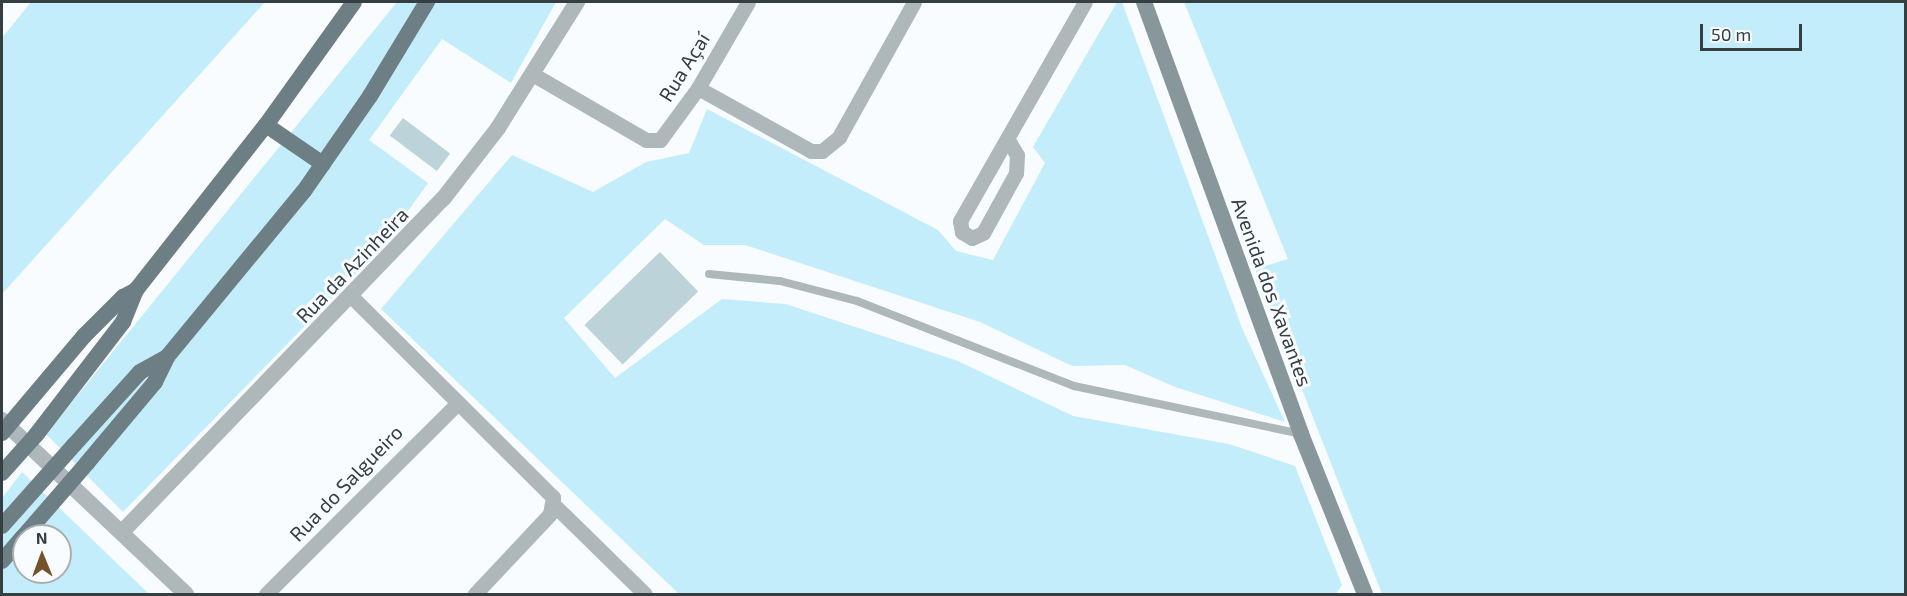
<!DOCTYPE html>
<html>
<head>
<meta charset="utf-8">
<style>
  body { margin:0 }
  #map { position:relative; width:1907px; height:596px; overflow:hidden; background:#f8fcfe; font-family:"Exo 2",sans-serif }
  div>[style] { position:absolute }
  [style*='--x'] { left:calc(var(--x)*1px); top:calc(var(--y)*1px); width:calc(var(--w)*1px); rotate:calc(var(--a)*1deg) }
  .green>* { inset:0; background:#c4edfb }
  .building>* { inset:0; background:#bcd3da; transform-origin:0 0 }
  .service>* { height:8px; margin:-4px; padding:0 4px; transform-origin:4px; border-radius:4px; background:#aeb8bb }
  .minor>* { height:15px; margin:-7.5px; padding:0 7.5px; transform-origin:7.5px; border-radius:7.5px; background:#aeb8bb }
  .tertiary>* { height:16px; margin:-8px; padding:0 8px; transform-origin:8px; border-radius:8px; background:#aeb8bb }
  .secondary>* { height:16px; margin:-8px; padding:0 8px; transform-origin:8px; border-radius:8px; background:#88979b }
  .primary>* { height:16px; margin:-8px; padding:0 8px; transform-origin:8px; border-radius:8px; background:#6d7f85 }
  .primary-bridge>* { height:16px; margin:-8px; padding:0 8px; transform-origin:8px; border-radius:8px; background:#6d7f85 }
  span { translate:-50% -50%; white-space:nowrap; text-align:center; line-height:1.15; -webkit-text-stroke:6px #f8fcfe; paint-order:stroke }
  .street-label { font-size:20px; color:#353e41 }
  .frame { position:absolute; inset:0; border:3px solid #353e41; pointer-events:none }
  .north { position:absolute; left:12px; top:524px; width:60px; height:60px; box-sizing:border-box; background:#f8fcfe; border:2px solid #aab0b2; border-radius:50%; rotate:359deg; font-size:16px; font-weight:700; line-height:24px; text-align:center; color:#353e41 }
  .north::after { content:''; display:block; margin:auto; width:21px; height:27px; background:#74522a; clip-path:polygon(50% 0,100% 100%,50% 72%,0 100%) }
  .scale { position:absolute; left:1700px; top:24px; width:102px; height:27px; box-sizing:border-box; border:3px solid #353e41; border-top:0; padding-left:8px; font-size:18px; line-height:21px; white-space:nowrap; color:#353e41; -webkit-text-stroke:4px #f8fcfe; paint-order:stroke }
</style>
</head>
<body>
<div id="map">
  <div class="green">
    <div style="clip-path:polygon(31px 2px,265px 2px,2px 294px,2px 38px)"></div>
    <div style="clip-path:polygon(397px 2px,556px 2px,511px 83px,442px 39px,369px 140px,428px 183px,382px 247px,123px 512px,46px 434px)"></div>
    <div style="clip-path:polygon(1117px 2px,1122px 2px,1242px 328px,1285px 422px,1175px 387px,1125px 365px,1072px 366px,980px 322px,745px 245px,704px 245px,665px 219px,564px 318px,615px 378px,722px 299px,786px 304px,958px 361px,1073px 416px,1229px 444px,1295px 466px,1342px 585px,1336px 594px,679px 594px,381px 309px,512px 155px,593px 192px,646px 162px,689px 153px,707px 109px,938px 230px,956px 251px,993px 260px,1045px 163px,1033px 147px)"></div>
    <div style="clip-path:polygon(1184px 2px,1905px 2px,1905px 594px,1382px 594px,1255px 269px,1288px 259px)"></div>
    <div style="clip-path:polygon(evenodd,22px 472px,149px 594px,2px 594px,2px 498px,22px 472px,24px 536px,60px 536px,60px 572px,24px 572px,24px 536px)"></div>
  </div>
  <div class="building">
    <div style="left:403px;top:118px;width:59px;height:22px;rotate:37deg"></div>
    <div style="left:660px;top:252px;width:55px;height:105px;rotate:46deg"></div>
  </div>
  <div class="service">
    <div style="--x:709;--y:274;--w:71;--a:5.6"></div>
    <div style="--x:780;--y:281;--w:80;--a:14.6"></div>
    <div style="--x:857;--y:301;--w:233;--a:21.4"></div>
    <div style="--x:1074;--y:386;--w:232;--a:11.9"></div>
  </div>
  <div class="minor">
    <div style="--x:534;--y:75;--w:129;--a:30.1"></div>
    <div style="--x:646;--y:140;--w:14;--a:0"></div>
    <div style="--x:660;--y:140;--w:64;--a:-53.8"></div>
    <div style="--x:698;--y:88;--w:99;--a:-59.8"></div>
    <div style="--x:698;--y:88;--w:129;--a:29.1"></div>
    <div style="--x:811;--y:151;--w:11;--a:0"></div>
    <div style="--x:822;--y:151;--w:22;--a:-39"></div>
    <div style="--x:839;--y:137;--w:154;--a:-60.9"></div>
    <div style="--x:1008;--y:140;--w:17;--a:59"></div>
    <div style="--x:1017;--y:155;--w:18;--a:93"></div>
    <div style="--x:1016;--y:173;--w:68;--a:118.8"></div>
    <div style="--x:983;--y:233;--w:12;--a:156"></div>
    <div style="--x:972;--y:238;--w:12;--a:-149"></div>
    <div style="--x:962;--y:232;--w:11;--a:-100"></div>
    <div style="--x:960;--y:221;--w:252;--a:-60.3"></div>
    <div style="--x:352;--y:297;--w:284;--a:44.9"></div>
    <div style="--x:553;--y:497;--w:17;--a:100"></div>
    <div style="--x:550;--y:514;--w:110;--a:133.2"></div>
    <div style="--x:554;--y:505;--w:127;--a:44.4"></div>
    <div style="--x:266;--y:594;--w:271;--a:-44.9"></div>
  </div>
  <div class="tertiary">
    <div style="--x:2;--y:420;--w:253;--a:43.4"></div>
    <div style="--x:123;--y:531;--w:461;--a:-46.1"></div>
    <div style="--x:443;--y:199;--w:90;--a:-52.2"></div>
    <div style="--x:498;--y:128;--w:149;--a:-57.9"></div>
  </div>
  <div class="secondary">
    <div style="--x:1144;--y:2;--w:460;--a:70"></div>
    <div style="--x:1301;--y:434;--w:172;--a:68.2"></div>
  </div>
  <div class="primary">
    <div style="--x:266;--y:125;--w:69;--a:34.4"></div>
    <div style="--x:136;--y:290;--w:210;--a:-51.8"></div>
    <div style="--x:266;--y:125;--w:151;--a:-54.4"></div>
    <div style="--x:74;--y:445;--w:98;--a:-47.9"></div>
    <div style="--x:140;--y:372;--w:31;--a:-29"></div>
    <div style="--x:87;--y:463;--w:106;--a:-50"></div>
    <div style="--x:155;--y:382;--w:28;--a:-64"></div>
    <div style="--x:167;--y:357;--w:215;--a:-50.5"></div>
    <div style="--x:304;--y:191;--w:116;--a:-55.2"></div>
    <div style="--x:370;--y:96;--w:110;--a:-58.8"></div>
    <div style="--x:2;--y:561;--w:32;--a:-49"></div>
  </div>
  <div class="primary-bridge">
    <div style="--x:2;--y:433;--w:127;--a:-49.8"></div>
    <div style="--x:84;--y:336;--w:55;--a:-45"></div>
    <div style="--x:123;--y:297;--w:15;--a:-28"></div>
    <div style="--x:2;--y:473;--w:51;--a:-48.2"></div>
    <div style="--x:36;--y:435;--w:143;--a:-52.4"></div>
    <div style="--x:123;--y:322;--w:35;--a:-68"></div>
    <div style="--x:2;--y:526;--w:108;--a:-48.4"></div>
    <div style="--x:23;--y:537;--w:98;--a:-49.1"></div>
  </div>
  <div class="street-label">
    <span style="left:684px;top:67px;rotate:-58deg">Rua Açaí</span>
    <span style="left:352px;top:265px;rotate:-46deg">Rua da Azinheira</span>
    <span style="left:1272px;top:292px;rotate:70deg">Avenida dos Xavantes</span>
    <span style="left:346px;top:483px;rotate:-46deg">Rua do Salgueiro</span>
  </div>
  <div class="frame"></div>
  <div class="north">N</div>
  <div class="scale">50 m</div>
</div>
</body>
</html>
